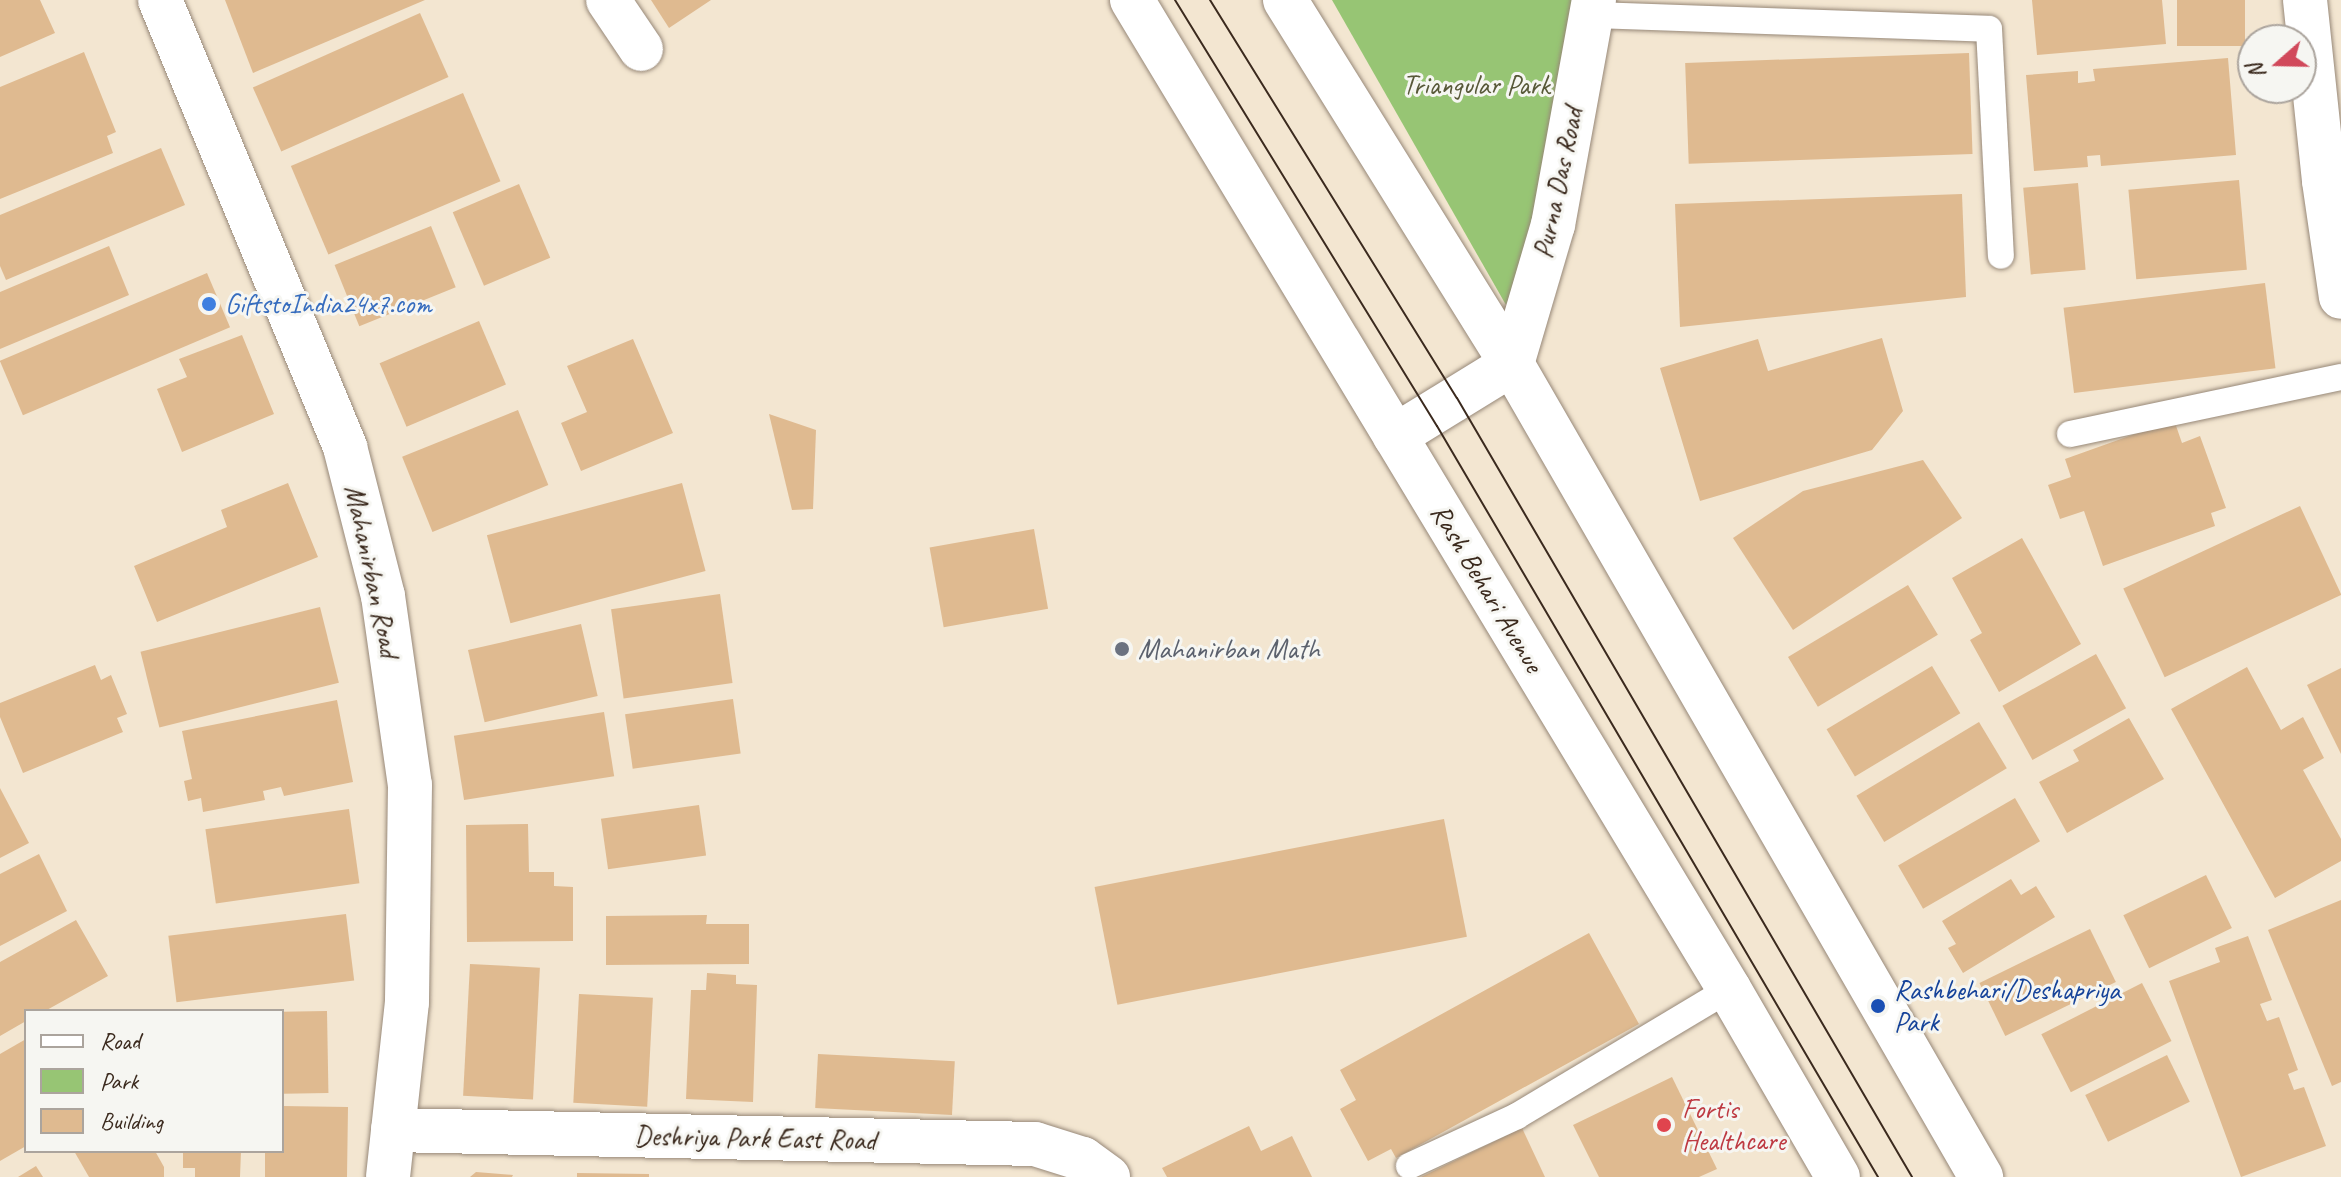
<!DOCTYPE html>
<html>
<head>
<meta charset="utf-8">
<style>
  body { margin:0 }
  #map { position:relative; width:2341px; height:1177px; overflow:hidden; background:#f3e6d1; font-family:Caveat,sans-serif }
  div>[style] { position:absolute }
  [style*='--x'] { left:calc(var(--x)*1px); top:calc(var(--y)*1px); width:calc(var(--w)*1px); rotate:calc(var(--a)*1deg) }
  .green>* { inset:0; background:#97c574 }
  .building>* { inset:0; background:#dfba90; transform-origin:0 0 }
  .roads { filter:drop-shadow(0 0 2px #978878) drop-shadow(0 0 2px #978878) }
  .service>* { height:26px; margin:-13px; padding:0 13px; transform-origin:13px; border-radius:13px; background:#fff }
  .minor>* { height:44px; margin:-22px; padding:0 22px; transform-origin:22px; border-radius:22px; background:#fff }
  .primary>* { height:44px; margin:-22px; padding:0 22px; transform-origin:22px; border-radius:22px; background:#fff }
  .tram>* { height:2px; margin:-1px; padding:0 1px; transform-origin:1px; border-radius:1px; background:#3b2a1e }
  .dots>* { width:22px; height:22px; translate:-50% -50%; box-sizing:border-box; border:4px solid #f6f6f2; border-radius:50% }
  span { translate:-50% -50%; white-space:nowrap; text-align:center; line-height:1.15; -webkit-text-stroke:6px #f6f6f2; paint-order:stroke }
  .park-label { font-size:28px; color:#575838 }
  .street-label { font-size:28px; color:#3b2a1e }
  .shop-label { font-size:28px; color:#366cbe }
  .left { translate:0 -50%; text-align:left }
  .worship-label { font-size:28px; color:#5b616d }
  .transit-label { font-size:28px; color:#164399 }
  .health-label { font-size:28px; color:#be3a42 }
  .legend { position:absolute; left:24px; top:1009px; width:260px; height:144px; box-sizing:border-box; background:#f6f6f2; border:2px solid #aba49d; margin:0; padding:10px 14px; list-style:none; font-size:24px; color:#3b2a1e }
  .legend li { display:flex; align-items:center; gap:16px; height:40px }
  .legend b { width:40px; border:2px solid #aba49d }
  .north { position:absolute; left:2237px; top:24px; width:80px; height:80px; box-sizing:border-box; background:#f6f6f2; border:2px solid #aba49d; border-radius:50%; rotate:250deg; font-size:22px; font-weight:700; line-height:32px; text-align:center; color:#3b2a1e }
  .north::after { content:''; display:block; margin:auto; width:28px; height:36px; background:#d1495b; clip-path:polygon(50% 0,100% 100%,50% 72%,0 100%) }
</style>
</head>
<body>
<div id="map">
  <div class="green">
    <div style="clip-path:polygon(1332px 0,1575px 0,1534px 239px,1506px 305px)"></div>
  </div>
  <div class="building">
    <div style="clip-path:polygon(0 0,40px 0,55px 33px,0 57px)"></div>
    <div style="clip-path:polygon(225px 0,425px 0,253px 73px)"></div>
    <div style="clip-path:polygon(651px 0,711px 0,669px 28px)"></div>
    <div style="clip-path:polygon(2032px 0,2162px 0,2166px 44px,2037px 55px)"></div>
    <div style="left:2177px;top:0;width:68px;height:46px"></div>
    <div style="left:420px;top:13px;width:70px;height:183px;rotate:66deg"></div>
    <div style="clip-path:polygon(84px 52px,116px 132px,107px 136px,113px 153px,0 199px,0 87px)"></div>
    <div style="left:1969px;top:53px;width:101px;height:284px;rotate:88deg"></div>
    <div style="clip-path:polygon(2228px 58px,2236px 155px,2101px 166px,2100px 155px,2087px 156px,2088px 167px,2034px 171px,2026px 75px,2078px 71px,2078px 83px,2095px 81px,2093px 69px)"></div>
    <div style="left:463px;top:93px;width:96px;height:187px;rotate:67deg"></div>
    <div style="clip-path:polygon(161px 148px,185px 205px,6px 280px,0 266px,0 215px)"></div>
    <div style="left:2239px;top:180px;width:90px;height:111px;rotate:85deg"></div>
    <div style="left:2078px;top:183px;width:87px;height:55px;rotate:85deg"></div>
    <div style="left:519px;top:184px;width:80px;height:72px;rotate:67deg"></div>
    <div style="clip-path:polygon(1962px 194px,1966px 297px,1680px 327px,1675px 204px)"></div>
    <div style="left:431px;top:226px;width:66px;height:104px;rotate:68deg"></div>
    <div style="clip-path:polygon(109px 246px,129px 295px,0 349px,0 292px)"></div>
    <div style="left:207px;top:273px;width:59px;height:225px;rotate:67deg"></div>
    <div style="left:2265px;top:283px;width:86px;height:203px;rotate:83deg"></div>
    <div style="left:479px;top:321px;width:69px;height:108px;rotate:67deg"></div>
    <div style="clip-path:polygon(242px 335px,274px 414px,182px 452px,157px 389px,187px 377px,179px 359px)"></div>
    <div style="clip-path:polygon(1882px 338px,1903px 411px,1872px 450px,1700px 501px,1660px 368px,1758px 339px,1768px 371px)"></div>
    <div style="clip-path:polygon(633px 339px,673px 433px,581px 471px,561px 423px,587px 412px,567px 366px)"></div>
    <div style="left:518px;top:410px;width:81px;height:125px;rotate:68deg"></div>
    <div style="clip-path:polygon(769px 414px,816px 430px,813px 509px,792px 510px)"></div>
    <div style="clip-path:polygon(2174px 420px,2182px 443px,2200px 436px,2226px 508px,2211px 513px,2215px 526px,2103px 566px,2084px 511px,2060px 519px,2048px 485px,2071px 477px,2065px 459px)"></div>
    <div style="clip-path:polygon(1923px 460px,1962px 518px,1793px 630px,1733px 538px,1803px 491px)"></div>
    <div style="clip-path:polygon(288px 483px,318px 557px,157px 622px,134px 566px,227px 527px,221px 510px)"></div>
    <div style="left:682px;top:483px;width:91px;height:202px;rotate:75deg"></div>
    <div style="left:2300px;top:506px;width:98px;height:195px;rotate:65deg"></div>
    <div style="left:1034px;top:529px;width:81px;height:106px;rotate:80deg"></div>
    <div style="clip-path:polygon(2022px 538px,2081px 644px,1999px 692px,1970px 640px,1982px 633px,1952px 578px)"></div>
    <div style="left:1908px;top:585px;width:58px;height:140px;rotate:59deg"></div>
    <div style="left:720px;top:594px;width:90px;height:110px;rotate:82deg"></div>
    <div style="left:320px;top:607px;width:78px;height:185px;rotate:76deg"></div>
    <div style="left:581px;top:624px;width:74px;height:116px;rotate:77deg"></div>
    <div style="left:2096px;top:654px;width:62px;height:107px;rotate:61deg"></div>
    <div style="clip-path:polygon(95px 665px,101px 680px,111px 675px,127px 714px,117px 718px,123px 732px,23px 773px,0 717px,0 703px)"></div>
    <div style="left:1932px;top:666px;width:55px;height:123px;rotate:59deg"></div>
    <div style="clip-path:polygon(2247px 667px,2281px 730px,2303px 717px,2324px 758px,2303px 770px,2341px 839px,2341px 861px,2275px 898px,2171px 709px)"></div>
    <div style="clip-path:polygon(2341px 668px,2341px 754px,2307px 685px)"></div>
    <div style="left:733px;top:699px;width:55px;height:109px;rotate:82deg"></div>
    <div style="clip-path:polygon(337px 700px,353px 782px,284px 796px,281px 787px,263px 791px,265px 800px,203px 812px,201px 798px,188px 801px,184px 781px,192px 779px,182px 731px)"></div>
    <div style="left:604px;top:712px;width:65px;height:152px;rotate:81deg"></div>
    <div style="clip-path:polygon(2129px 718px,2164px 779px,2067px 833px,2039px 782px,2079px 761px,2073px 750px)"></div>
    <div style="left:1979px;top:722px;width:54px;height:143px;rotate:59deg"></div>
    <div style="clip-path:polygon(0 788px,29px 843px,0 858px)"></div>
    <div style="left:2015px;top:798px;width:50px;height:135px;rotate:60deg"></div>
    <div style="left:699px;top:805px;width:51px;height:99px;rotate:82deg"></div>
    <div style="left:349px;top:809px;width:75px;height:145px;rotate:82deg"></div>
    <div style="left:1444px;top:819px;width:120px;height:356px;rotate:79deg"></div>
    <div style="clip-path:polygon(528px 824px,529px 872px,554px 872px,554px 886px,573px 887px,573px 941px,467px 942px,466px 825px)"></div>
    <div style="clip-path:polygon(39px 854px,67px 911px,0 946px,0 874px)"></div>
    <div style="left:2206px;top:875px;width:59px;height:92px;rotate:64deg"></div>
    <div style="clip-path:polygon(2011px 879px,2021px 895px,2036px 886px,2055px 917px,1963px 973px,1948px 948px,1956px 944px,1942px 921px)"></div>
    <div style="clip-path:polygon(2341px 900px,2341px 1082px,2332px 1086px,2268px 930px)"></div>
    <div style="left:346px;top:914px;width:67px;height:179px;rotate:83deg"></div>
    <div style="clip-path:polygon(707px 915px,706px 924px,749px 924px,749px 964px,606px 965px,606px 916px)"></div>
    <div style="clip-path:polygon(76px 920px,108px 976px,45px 1011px,26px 1011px,26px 1021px,0 1036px,0 962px)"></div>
    <div style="left:2090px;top:929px;width:59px;height:123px;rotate:64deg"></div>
    <div style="clip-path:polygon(1589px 933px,1639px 1024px,1396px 1158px,1391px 1149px,1368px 1161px,1340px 1109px,1356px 1100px,1340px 1070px)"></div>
    <div style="clip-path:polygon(2248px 936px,2272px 1000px,2260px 1004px,2267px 1021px,2279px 1017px,2298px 1070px,2288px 1074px,2294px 1090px,2304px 1087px,2326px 1146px,2241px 1177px,2169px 981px,2220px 962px,2215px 948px)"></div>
    <div style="left:470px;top:964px;width:70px;height:132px;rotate:3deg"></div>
    <div style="clip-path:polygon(707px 973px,736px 975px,736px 984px,757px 985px,753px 1102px,686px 1099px,691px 990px,706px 990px)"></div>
    <div style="left:2142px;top:983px;width:65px;height:113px;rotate:63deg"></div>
    <div style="left:579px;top:994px;width:74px;height:109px;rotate:3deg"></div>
    <div style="left:327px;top:1011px;width:82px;height:45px;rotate:89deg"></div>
    <div style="clip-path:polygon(26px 1039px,26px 1146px,0 1161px,0 1054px)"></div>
    <div style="left:818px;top:1054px;width:137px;height:54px;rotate:3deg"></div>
    <div style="left:2167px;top:1055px;width:52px;height:91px;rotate:64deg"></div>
    <div style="clip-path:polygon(1672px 1077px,1717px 1169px,1699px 1177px,1599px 1177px,1573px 1125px)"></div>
    <div style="clip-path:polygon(282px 1106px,348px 1107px,347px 1177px,265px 1177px,265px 1151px,282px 1151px)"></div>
    <div style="clip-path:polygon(1249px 1126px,1261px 1151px,1292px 1136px,1312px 1177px,1167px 1177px,1162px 1168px)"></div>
    <div style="clip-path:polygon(1522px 1128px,1545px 1177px,1421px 1177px)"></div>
    <div style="clip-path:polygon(74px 1151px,155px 1151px,164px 1167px,164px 1177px,89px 1177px)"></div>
    <div style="clip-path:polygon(183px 1151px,241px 1151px,240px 1177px,195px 1177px,195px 1168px,183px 1168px)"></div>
    <div style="clip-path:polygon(36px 1166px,43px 1177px,18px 1177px)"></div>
    <div style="clip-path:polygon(476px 1172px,513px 1175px,512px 1177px,470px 1177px)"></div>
    <div style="clip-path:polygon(577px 1173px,649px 1174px,649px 1177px,577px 1177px)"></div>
  </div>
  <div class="roads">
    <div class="service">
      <div style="--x:1593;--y:15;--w:396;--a:2"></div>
      <div style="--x:1989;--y:29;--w:227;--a:87"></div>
      <div style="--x:2070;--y:434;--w:277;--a:-11.9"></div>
      <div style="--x:1409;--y:1166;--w:119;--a:-24.8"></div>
      <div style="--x:1517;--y:1116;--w:247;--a:-30.9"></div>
    </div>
    <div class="minor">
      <div style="--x:160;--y:0;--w:484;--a:67.5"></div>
      <div style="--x:345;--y:447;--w:154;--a:75.7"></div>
      <div style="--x:383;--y:596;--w:191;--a:81.9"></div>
      <div style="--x:410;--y:785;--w:217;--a:90.8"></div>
      <div style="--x:407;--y:1002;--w:176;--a:96.2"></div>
      <div style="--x:608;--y:0;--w:59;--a:56"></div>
      <div style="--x:2305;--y:0;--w:182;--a:84"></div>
      <div style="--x:2324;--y:181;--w:117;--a:81.7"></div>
      <div style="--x:1395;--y:436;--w:137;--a:-31.6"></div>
      <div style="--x:1512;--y:364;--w:145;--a:-73.6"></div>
      <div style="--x:1553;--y:225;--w:229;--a:-79.7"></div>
      <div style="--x:393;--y:1130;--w:642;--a:1.25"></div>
      <div style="--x:1035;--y:1144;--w:50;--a:17.4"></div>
      <div style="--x:1083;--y:1159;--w:31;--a:36"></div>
    </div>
    <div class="primary">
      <div style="--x:1132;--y:0;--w:1155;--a:58.88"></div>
      <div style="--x:1729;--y:989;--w:217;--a:59.9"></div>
      <div style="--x:1285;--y:0;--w:429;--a:58.1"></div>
      <div style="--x:1512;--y:364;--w:939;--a:60.02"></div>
    </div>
  </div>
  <div class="tram">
    <div style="--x:1175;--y:0;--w:500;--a:58.41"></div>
    <div style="--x:1437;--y:426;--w:871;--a:59.58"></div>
    <div style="--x:1210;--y:0;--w:468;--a:58.2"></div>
    <div style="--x:1457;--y:398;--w:902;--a:59.71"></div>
  </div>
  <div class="dots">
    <div style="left:209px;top:304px;background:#3f7fe0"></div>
    <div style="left:1122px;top:649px;background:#6b7280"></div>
    <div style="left:1878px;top:1006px;background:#1a4fb4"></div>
    <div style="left:1664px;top:1125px;background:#e0444e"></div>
  </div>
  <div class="park-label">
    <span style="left:1476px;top:85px">Triangular Park</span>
  </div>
  <div class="street-label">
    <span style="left:1558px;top:183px;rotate:-78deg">Purna Das Road</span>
    <span style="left:372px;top:571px;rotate:78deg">Mahanirban Road</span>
    <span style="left:1487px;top:588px;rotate:59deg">Rash Behari Avenue</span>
    <span style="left:755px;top:1138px;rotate:1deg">Deshriya Park East Road</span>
  </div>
  <div class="shop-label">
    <span class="left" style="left:225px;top:304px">GiftstoIndia24x7.com</span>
  </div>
  <div class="worship-label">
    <span class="left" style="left:1138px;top:649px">Mahanirban Math</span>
  </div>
  <div class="transit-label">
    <span class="left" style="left:1894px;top:1006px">Rashbehari/Deshapriya<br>Park</span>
  </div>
  <div class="health-label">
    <span class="left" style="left:1682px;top:1125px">Fortis<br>Healthcare</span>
  </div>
  <ul class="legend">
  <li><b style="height:10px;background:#fff"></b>Road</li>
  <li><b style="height:22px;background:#97c574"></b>Park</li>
  <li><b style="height:22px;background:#dfba90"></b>Building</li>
  </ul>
  <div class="north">N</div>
</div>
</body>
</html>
